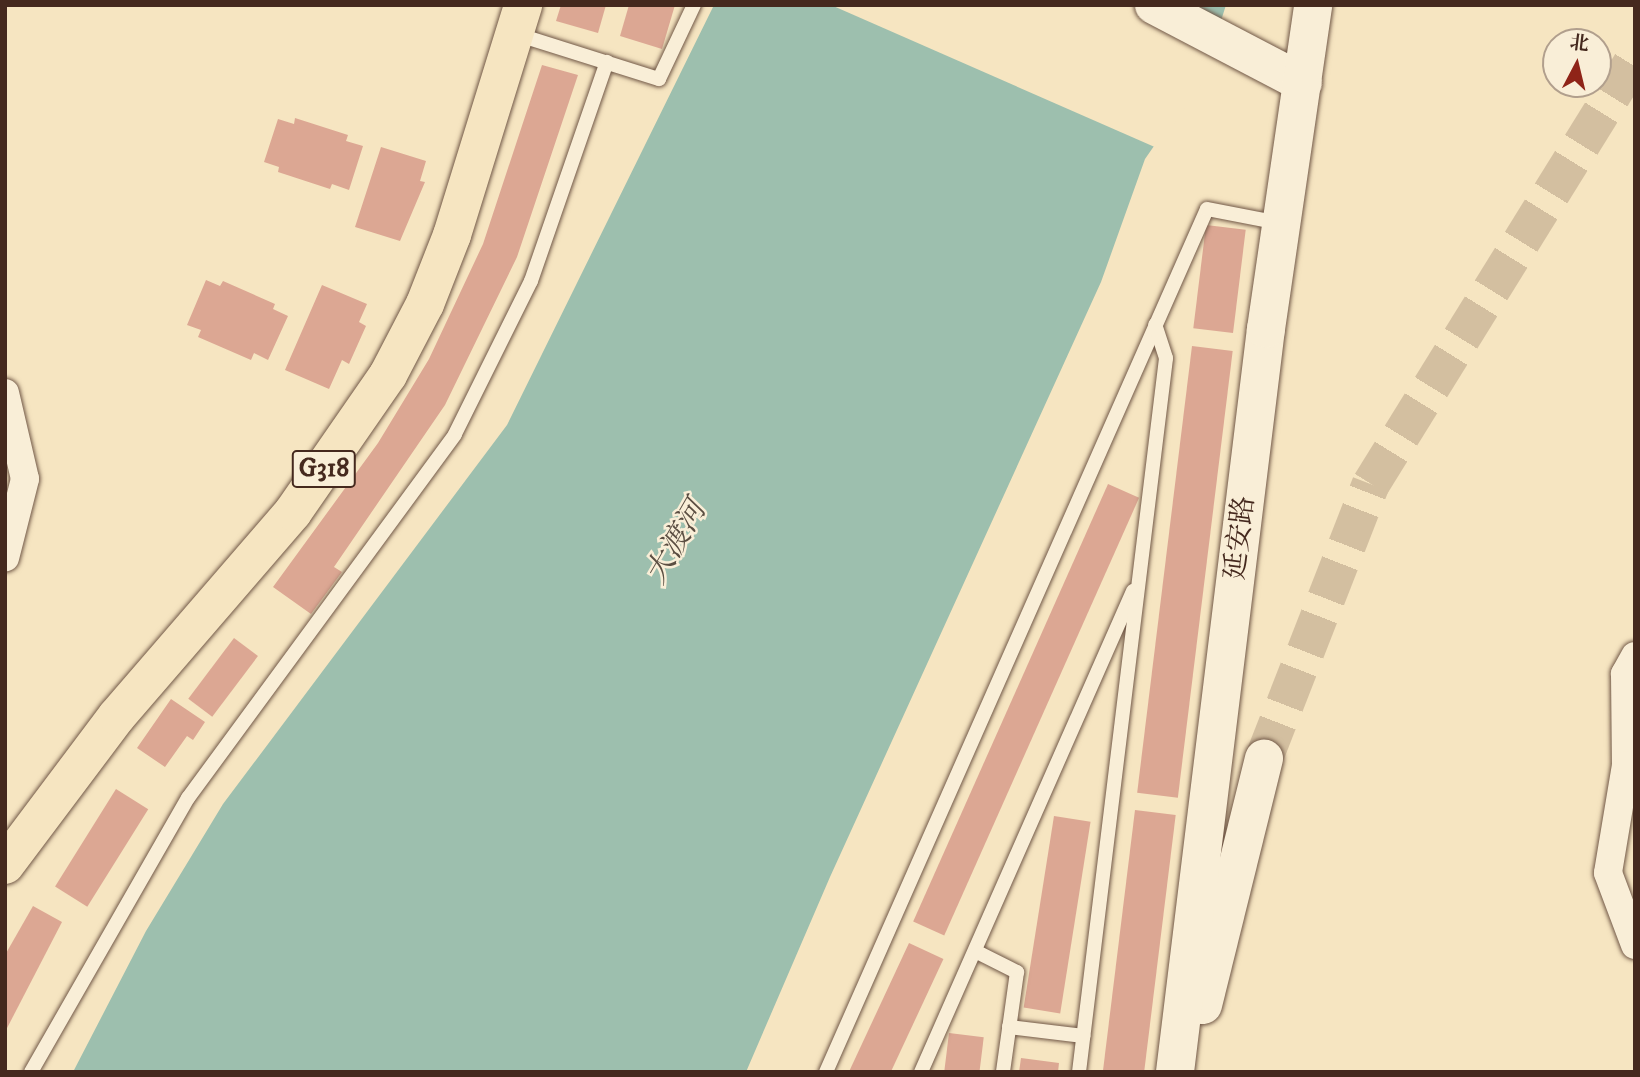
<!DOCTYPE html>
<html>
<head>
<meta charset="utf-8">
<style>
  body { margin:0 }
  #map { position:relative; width:1640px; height:1077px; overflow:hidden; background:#f6e5c1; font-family:"IM FELL DW Pica","Noto Serif SC",serif }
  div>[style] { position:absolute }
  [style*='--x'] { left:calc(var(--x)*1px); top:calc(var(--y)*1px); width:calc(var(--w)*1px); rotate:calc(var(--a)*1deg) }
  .water>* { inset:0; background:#9dbfae }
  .pier>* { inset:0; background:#f6e5c1 }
  .building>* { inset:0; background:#dca793; transform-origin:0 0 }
  .secondary-tunnel>* { height:38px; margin-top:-19px; transform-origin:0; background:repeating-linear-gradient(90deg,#d3bfa0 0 38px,transparent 0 57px) }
  .roads { filter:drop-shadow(0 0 2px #715847) drop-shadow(0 0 2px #715847) }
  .service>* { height:14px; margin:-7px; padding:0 7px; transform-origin:7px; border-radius:7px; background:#f9eed7 }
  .minor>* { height:28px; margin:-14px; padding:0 14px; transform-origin:14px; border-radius:14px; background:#f9eed7 }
  .secondary>* { height:38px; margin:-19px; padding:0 19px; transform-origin:19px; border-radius:19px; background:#f9eed7 }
  .trunk>* { height:38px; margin:-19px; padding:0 19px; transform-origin:19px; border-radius:19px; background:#f6e5c1 }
  span { translate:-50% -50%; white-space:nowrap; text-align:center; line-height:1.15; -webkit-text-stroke:5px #f9eed7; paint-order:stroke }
  .shield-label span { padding:2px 5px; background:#f9eed7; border:2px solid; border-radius:5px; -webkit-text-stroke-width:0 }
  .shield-label { font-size:26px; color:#45291e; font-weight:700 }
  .street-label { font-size:28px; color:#45291e }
  .water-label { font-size:30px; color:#5b4e42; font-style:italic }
  .frame { position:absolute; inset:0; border:7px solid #45291e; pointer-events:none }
  .north { position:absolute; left:1542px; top:28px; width:70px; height:70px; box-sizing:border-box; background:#f9eed7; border:2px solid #b19f8d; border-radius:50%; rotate:7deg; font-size:19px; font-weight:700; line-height:28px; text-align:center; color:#45291e }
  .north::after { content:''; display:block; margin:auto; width:24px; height:32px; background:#8f2418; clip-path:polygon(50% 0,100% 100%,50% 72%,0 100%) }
</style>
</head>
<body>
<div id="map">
  <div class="water">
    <div style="clip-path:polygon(714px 5px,1226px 5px,1204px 74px,1145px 159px,1101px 282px,830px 877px,746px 1072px,73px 1072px,146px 931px,223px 804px,507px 425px)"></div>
  </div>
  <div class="pier">
    <div style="clip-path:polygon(831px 5px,1138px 5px,1219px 40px,1207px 76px,1157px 148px)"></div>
  </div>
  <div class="building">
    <div style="clip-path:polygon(561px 5px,606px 5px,598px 33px,556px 21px)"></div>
    <div style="clip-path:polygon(629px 5px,675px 5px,662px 49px,620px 36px)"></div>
    <div style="clip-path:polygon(542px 65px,578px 75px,517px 257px,445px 405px,334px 567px,342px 572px,311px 614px,273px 587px,378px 443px,429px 359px,483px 244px)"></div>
    <div style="clip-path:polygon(295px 118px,348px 135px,346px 141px,363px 146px,349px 190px,332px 184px,330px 189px,278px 172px,279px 167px,264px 162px,278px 119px,294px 124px)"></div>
    <div style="clip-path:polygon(381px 147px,426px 161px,420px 181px,425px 182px,400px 241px,355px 227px)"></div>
    <div style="left:1206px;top:225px;width:40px;height:104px;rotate:7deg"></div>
    <div style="clip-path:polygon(206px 280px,220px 286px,223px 281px,275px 304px,273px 309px,288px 316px,268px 360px,254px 353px,251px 360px,198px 337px,201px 330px,187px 325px)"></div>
    <div style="clip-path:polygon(322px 285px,367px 304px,359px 322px,366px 326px,349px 364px,342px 360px,329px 389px,285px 370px)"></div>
    <div style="left:1192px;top:346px;width:41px;height:450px;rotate:7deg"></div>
    <div style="left:1108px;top:484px;width:34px;height:479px;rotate:24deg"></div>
    <div style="left:234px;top:638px;width:30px;height:76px;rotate:37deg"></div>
    <div style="clip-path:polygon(171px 699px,205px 722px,193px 740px,187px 736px,165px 767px,137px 748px)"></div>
    <div style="left:116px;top:789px;width:38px;height:115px;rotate:32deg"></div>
    <div style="left:1135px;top:810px;width:41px;height:264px;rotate:7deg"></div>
    <div style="left:1054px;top:816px;width:37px;height:194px;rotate:9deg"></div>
    <div style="clip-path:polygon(33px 906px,62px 922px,5px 1032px,5px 955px)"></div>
    <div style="left:909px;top:943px;width:38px;height:142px;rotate:25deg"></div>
    <div style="left:949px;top:1033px;width:35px;height:39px;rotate:7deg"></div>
    <div style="clip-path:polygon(1021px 1058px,1059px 1063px,1058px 1072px,1019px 1072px)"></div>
  </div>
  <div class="secondary-tunnel">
    <div style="--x:1264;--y:758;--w:294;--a:-68.7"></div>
    <div style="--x:1371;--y:484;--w:501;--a:-58.21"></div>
  </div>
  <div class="roads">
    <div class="service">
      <div style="--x:516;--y:34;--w:150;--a:17.5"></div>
      <div style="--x:659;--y:79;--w:82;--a:-64.7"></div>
      <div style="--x:977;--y:952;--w:45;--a:26.6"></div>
      <div style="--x:1017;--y:972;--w:101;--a:98"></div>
      <div style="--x:1009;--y:1027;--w:75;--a:6.9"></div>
      <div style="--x:31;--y:1072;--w:316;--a:-60.2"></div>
      <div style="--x:188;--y:798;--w:451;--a:-53.7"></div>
      <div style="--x:455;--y:434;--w:171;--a:-63.6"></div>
      <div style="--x:531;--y:281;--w:232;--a:-70.9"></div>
      <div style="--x:826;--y:1072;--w:943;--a:-66.18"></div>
      <div style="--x:1207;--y:209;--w:74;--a:10.9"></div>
      <div style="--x:921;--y:1072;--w:526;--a:-66.21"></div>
      <div style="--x:1079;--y:1072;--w:719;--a:-83.05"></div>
      <div style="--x:1166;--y:358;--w:35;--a:-108"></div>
    </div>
    <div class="minor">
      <div style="--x:5;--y:393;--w:88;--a:76.9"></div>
      <div style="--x:25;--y:479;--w:81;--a:104.2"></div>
      <div style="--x:1635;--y:656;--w:21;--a:119"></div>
      <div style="--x:1625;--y:674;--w:91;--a:89.4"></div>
      <div style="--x:1626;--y:765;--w:109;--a:99.5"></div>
      <div style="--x:1608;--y:873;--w:77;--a:69.4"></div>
    </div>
    <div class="secondary">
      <div style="--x:1154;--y:5;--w:168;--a:27.6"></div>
      <div style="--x:1203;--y:1005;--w:254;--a:-76.1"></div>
      <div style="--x:1175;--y:1072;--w:749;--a:-83.02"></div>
      <div style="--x:1266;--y:329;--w:327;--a:-81.7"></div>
    </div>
    <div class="trunk">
      <div style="--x:5;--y:865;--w:186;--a:-53.1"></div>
      <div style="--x:117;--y:716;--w:269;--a:-49.2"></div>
      <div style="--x:293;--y:512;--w:167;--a:-55.3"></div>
      <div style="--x:388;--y:375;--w:80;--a:-62.5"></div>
      <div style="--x:425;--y:304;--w:74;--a:-68.6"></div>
      <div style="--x:452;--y:235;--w:241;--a:-72.8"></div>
    </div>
  </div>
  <div class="shield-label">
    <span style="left:324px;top:469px">G318</span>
  </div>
  <div class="street-label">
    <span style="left:1240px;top:538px;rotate:-83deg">延安路</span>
  </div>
  <div class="water-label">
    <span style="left:677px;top:543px;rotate:-60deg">大渡河</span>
  </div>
  <div class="frame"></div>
  <div class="north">北</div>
</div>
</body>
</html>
